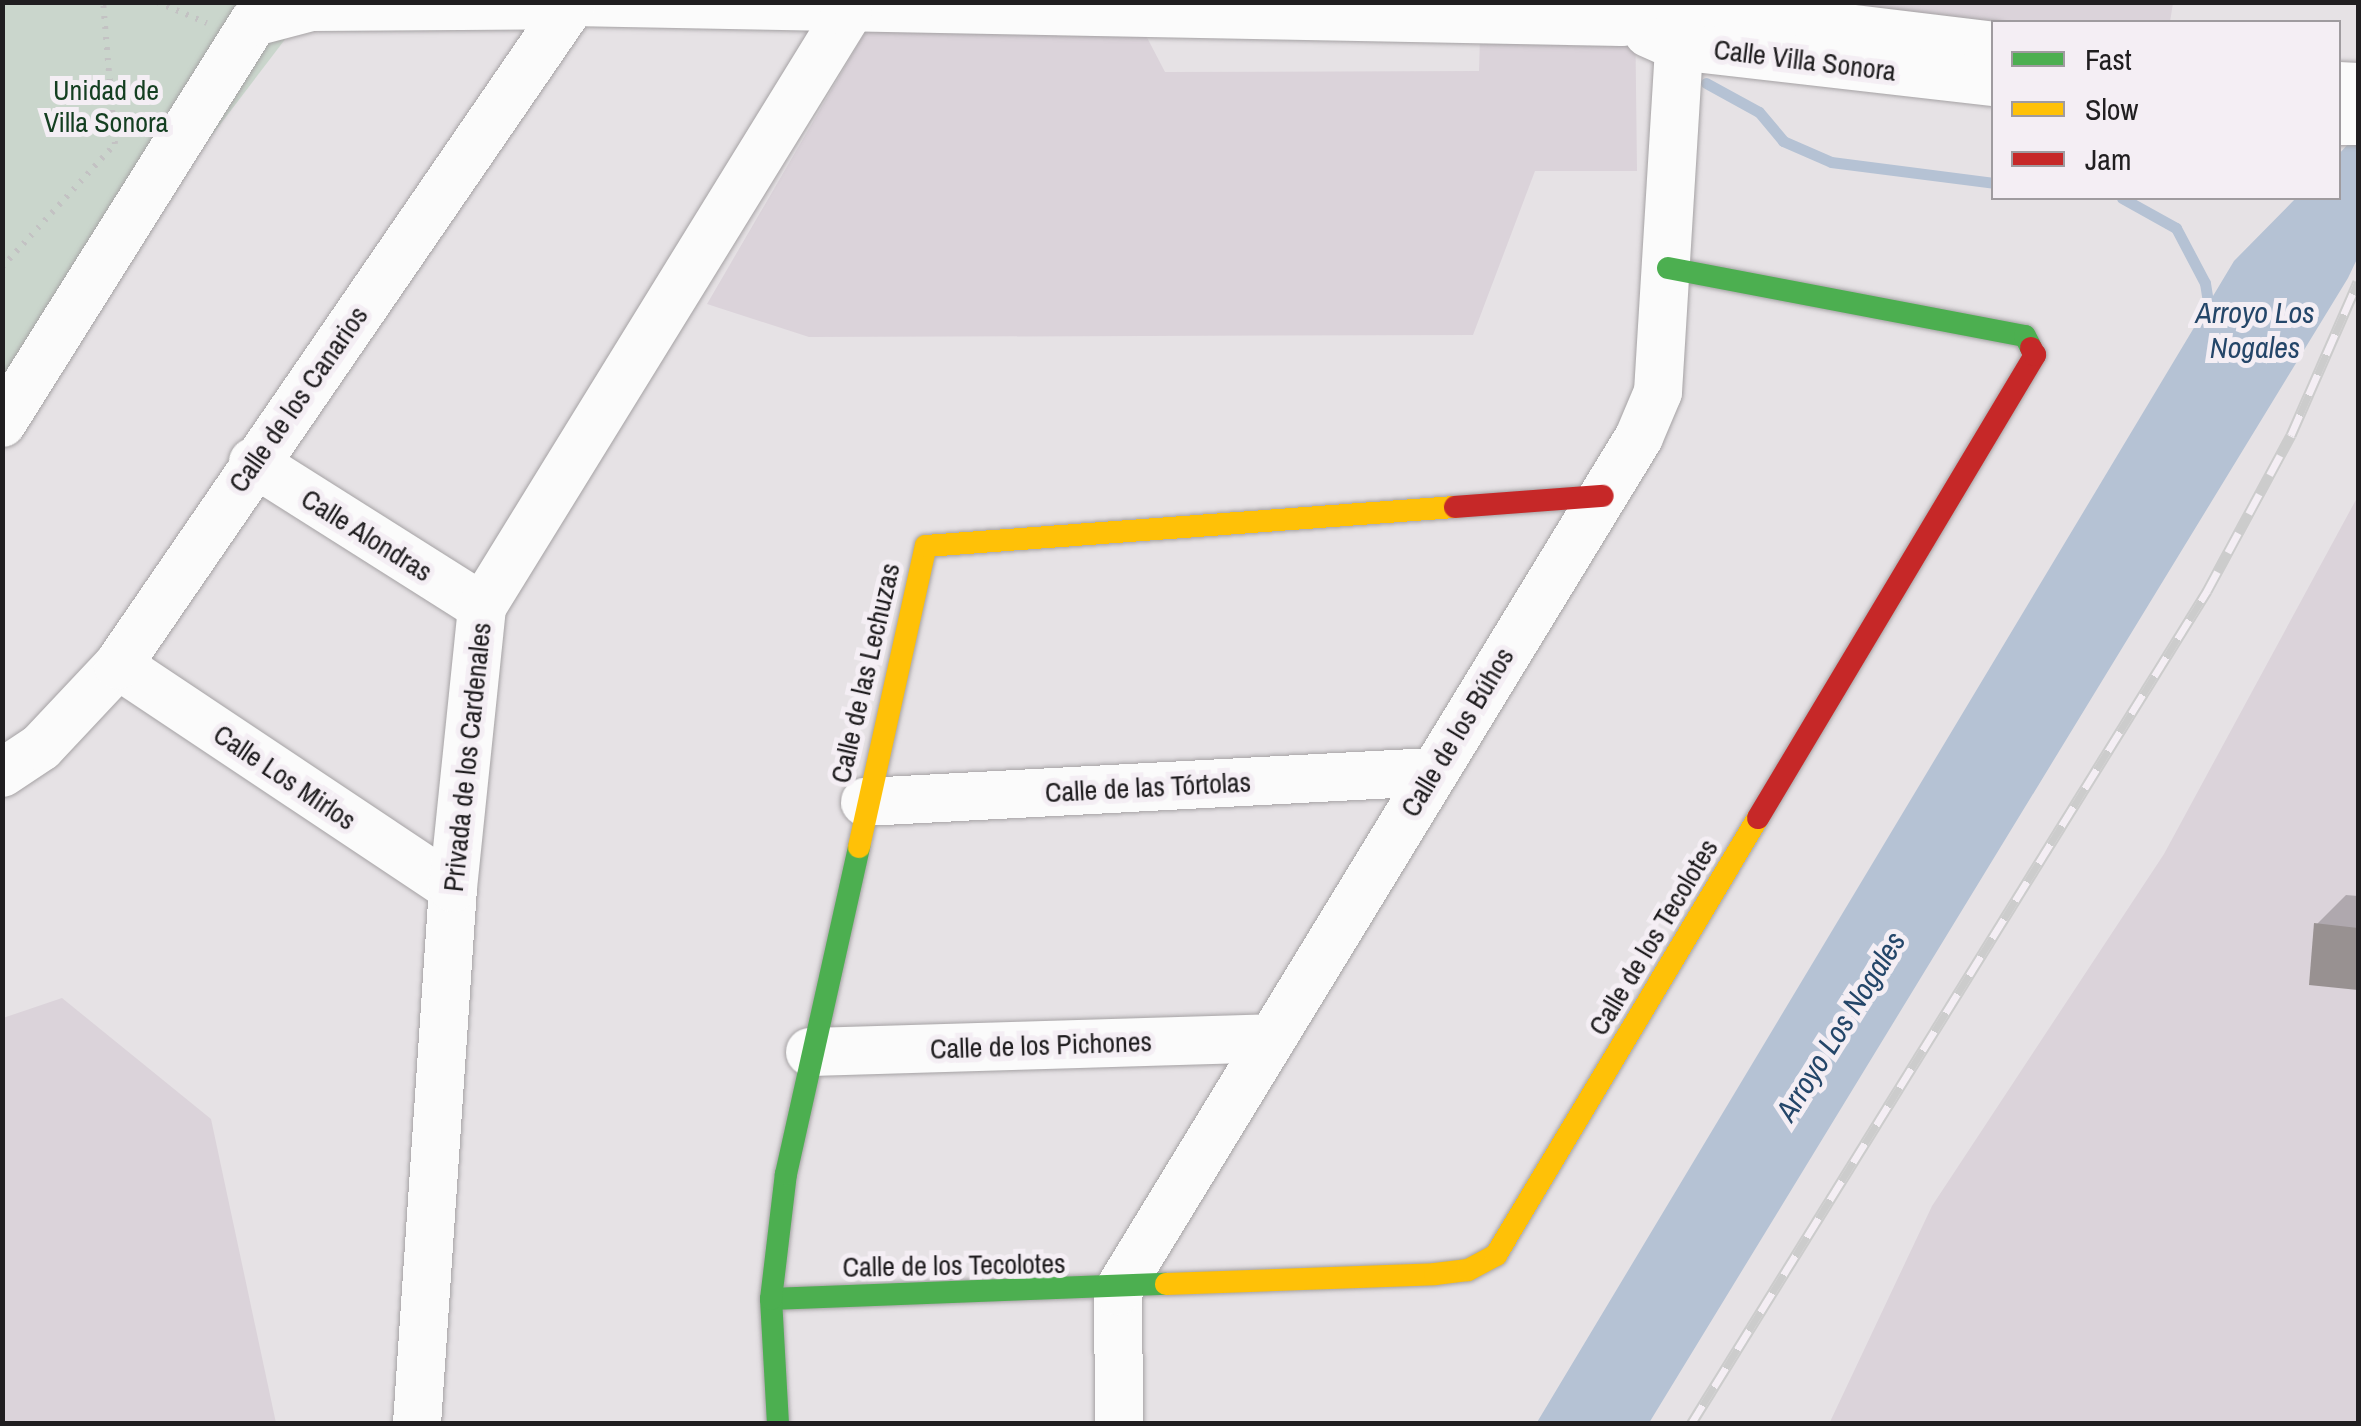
<!DOCTYPE html>
<html>
<head>
<meta charset="utf-8">
<style>
  body { margin:0 }
  #map { position:relative; width:2361px; height:1426px; overflow:hidden; background:#e6e2e5; font-family:"Archivo Narrow",sans-serif }
  div>[style] { position:absolute }
  [style*='--x'] { left:calc(var(--x)*1px); top:calc(var(--y)*1px); width:calc(var(--w)*1px); rotate:calc(var(--a)*1deg) }
  .built>* { inset:0; background:#dbd3da }
  .green>* { inset:0; background:#cad6cc }
  .water>* { inset:0; background:#b5c2d4 }
  .shadow>* { inset:0; background:#0003 }
  .stream>* { height:11px; margin:-5.5px; padding:0 5.5px; transform-origin:5.5px; border-radius:5.5px; background:#b5c2d4 }
  .building>* { inset:0; background:#989191 }
  .path>* { height:6px; margin-top:-3px; transform-origin:0; background:repeating-linear-gradient(90deg,#c3c2c3 0 2.5px,transparent 0 10.5px) }
  .roads { filter:drop-shadow(0 0 2px #a5a2a4) drop-shadow(0 0 2px #a5a2a4) }
  .street>* { height:48px; margin:-24px; padding:0 24px; transform-origin:24px; border-radius:24px; background:#fbfbfb }
  .fast>* { height:22px; margin:-11px; padding:0 11px; transform-origin:11px; border-radius:11px; background:#4caf50 }
  .slow>* { height:22px; margin:-11px; padding:0 11px; transform-origin:11px; border-radius:11px; background:#ffc107 }
  .jam>* { height:22px; margin:-11px; padding:0 11px; transform-origin:11px; border-radius:11px; background:#c62828 }
  .rail>* { height:11px; margin-top:-5.5px; transform-origin:0; background:repeating-linear-gradient(90deg,#f4eef4 0 22px,#ccc 0 44px); box-sizing:border-box; border-block:2px solid #ccc }
  span { translate:-50% -50%; white-space:nowrap; text-align:center; line-height:1.15; -webkit-text-stroke:10px #f4eef4; paint-order:stroke }
  .street-label { font-size:28px; color:#201e20 }
  .park-label { font-size:28px; color:#143f21 }
  .water-label { font-size:30px; color:#244669; font-style:italic }
  .frame { position:absolute; inset:0; border:5px solid #201e20; pointer-events:none }
  .legend { position:absolute; left:1991px; top:20px; width:350px; height:180px; box-sizing:border-box; background:#f4eef4; border:2px solid #9f9b9f; margin:0; padding:12px 18px; list-style:none; font-size:30px; color:#201e20 }
  .legend li { display:flex; align-items:center; gap:20px; height:50px }
  .legend b { width:50px; border:2px solid #9f9b9f }
</style>
</head>
<body>
<div id="map">
  <div class="built">
    <div style="clip-path:polygon(882px 3px,1129px 3px,1165px 72px,1479px 71px,1481px 3px,2173px 3px,2170px 22px,1994px 22px,1635px 3px,1637px 171px,1535px 171px,1473px 335px,809px 337px,707px 304px)"></div>
    <div style="clip-path:polygon(2358px 496px,2358px 1423px,1829px 1424px,1932px 1206px,2164px 854px)"></div>
    <div style="clip-path:polygon(62px 998px,211px 1119px,276px 1423px,3px 1423px,3px 1018px)"></div>
  </div>
  <div class="green">
    <div style="clip-path:polygon(3px 3px,263px 3px,296px 25px,3px 409px)"></div>
  </div>
  <div class="water">
    <div style="clip-path:polygon(2358px 133px,2358px 257px,2348px 278px,1649px 1423px,1536px 1424px,2234px 261px,2296px 198px,2338px 198px,2339px 154px)"></div>
  </div>
  <div class="shadow">
    <div style="clip-path:polygon(2346px 895px,2358px 896px,2358px 987px,2312px 983px,2317px 924px)"></div>
  </div>
  <div class="stream">
    <div style="--x:1706;--y:83;--w:60;--a:28.7"></div>
    <div style="--x:1759;--y:112;--w:38;--a:50"></div>
    <div style="--x:1783;--y:141;--w:52;--a:23.6"></div>
    <div style="--x:1831;--y:162;--w:164;--a:7.3"></div>
    <div style="--x:2122;--y:198;--w:62;--a:29.1"></div>
    <div style="--x:2176;--y:228;--w:62;--a:62.2"></div>
    <div style="--x:2205;--y:283;--w:36;--a:81"></div>
  </div>
  <div class="building">
    <div style="clip-path:polygon(2314px 923px,2358px 928px,2358px 990px,2309px 985px)"></div>
  </div>
  <div class="path">
    <div style="--x:157;--y:2;--w:54;--a:22.8"></div>
    <div style="--x:2;--y:267;--w:167;--a:-47.4"></div>
    <div style="--x:115;--y:144;--w:143;--a:-94.8"></div>
  </div>
  <div class="roads">
    <div class="street">
      <div style="--x:571;--y:2;--w:1051;--a:1.09"></div>
      <div style="--x:1622;--y:22;--w:61;--a:-13.3"></div>
      <div style="--x:1681;--y:8;--w:315;--a:6.9"></div>
      <div style="--x:1648;--y:33;--w:32;--a:24"></div>
      <div style="--x:1677;--y:46;--w:319;--a:6.5"></div>
      <div style="--x:2338;--y:86;--w:20;--a:3"></div>
      <div style="--x:2338;--y:121;--w:20;--a:0"></div>
      <div style="--x:2;--y:423;--w:474;--a:-57.9"></div>
      <div style="--x:254;--y:22;--w:59;--a:-14.7"></div>
      <div style="--x:311;--y:7;--w:260;--a:-0.4"></div>
      <div style="--x:253;--y:462;--w:271;--a:32.3"></div>
      <div style="--x:118;--y:665;--w:402;--a:33.7"></div>
      <div style="--x:2;--y:773;--w:47;--a:-33.7"></div>
      <div style="--x:41;--y:747;--w:112;--a:-46.8"></div>
      <div style="--x:118;--y:665;--w:801;--a:-55.54"></div>
      <div style="--x:865;--y:802;--w:567;--a:-3.03"></div>
      <div style="--x:810;--y:1052;--w:462;--a:-1.7"></div>
      <div style="--x:417;--y:1424;--w:537;--a:-86.16"></div>
      <div style="--x:453;--y:888;--w:282;--a:-84.1"></div>
      <div style="--x:482;--y:607;--w:698;--a:-58.36"></div>
      <div style="--x:848;--y:13;--w:11;--a:-105"></div>
      <div style="--x:1119;--y:1424;--w:133;--a:-90.4"></div>
      <div style="--x:1118;--y:1291;--w:1000;--a:-58.61"></div>
      <div style="--x:1639;--y:437;--w:49;--a:-67.1"></div>
      <div style="--x:1658;--y:392;--w:391;--a:-86.5"></div>
    </div>
    <div class="fast">
      <div style="--x:1668;--y:268;--w:363;--a:10.8"></div>
      <div style="--x:2025;--y:336;--w:13;--a:63"></div>
      <div style="--x:771;--y:1299;--w:395;--a:-2.2"></div>
      <div style="--x:778;--y:1424;--w:125;--a:-93.2"></div>
      <div style="--x:771;--y:1299;--w:126;--a:-83.2"></div>
      <div style="--x:786;--y:1174;--w:335;--a:-77.4"></div>
    </div>
    <div class="slow">
      <div style="--x:859;--y:847;--w:308;--a:-77.5"></div>
      <div style="--x:926;--y:546;--w:530;--a:-4.22"></div>
      <div style="--x:1166;--y:1284;--w:269;--a:-2.1"></div>
      <div style="--x:1435;--y:1274;--w:33;--a:-7"></div>
      <div style="--x:1468;--y:1270;--w:32;--a:-28"></div>
      <div style="--x:1496;--y:1255;--w:510;--a:-59.06"></div>
    </div>
    <div class="jam">
      <div style="--x:1455;--y:507;--w:148;--a:-4.3"></div>
      <div style="--x:1758;--y:818;--w:540;--a:-59.11"></div>
      <div style="--x:2035;--y:355;--w:8;--a:-120"></div>
    </div>
  </div>
  <div class="rail">
    <div style="--x:1691;--y:1424;--w:980;--a:-58.22"></div>
    <div style="--x:2207;--y:591;--w:177;--a:-61.7"></div>
    <div style="--x:2291;--y:435;--w:167;--a:-66.4"></div>
  </div>
  <div class="street-label">
    <span style="left:1805px;top:60px;rotate:7deg">Calle Villa Sonora</span>
    <span style="left:298px;top:399px;rotate:-55deg">Calle de los Canarios</span>
    <span style="left:367px;top:535px;rotate:32deg">Calle Alondras</span>
    <span style="left:865px;top:673px;rotate:-77deg">Calle de las Lechuzas</span>
    <span style="left:1457px;top:732px;rotate:-59deg">Calle de los Búhos</span>
    <span style="left:467px;top:757px;rotate:-84deg">Privada de los Cardenales</span>
    <span style="left:285px;top:777px;rotate:34deg">Calle Los Mirlos</span>
    <span style="left:1148px;top:787px;rotate:-3deg">Calle de las Tórtolas</span>
    <span style="left:1653px;top:937px;rotate:-59deg">Calle de los Tecolotes</span>
    <span style="left:1041px;top:1045px;rotate:-2deg">Calle de los Pichones</span>
    <span style="left:954px;top:1265px;rotate:-1deg">Calle de los Tecolotes</span>
  </div>
  <div class="park-label">
    <span style="left:106px;top:106px">Unidad de<br>Villa Sonora</span>
  </div>
  <div class="water-label">
    <span style="left:2255px;top:329px">Arroyo Los<br>Nogales</span>
    <span style="left:1840px;top:1026px;rotate:-58deg">Arroyo Los Nogales</span>
  </div>
  <div class="frame"></div>
  <ul class="legend">
  <li><b style="height:12px;background:#4caf50"></b>Fast</li>
  <li><b style="height:12px;background:#ffc107"></b>Slow</li>
  <li><b style="height:12px;background:#c62828"></b>Jam</li>
  </ul>
</div>
</body>
</html>
